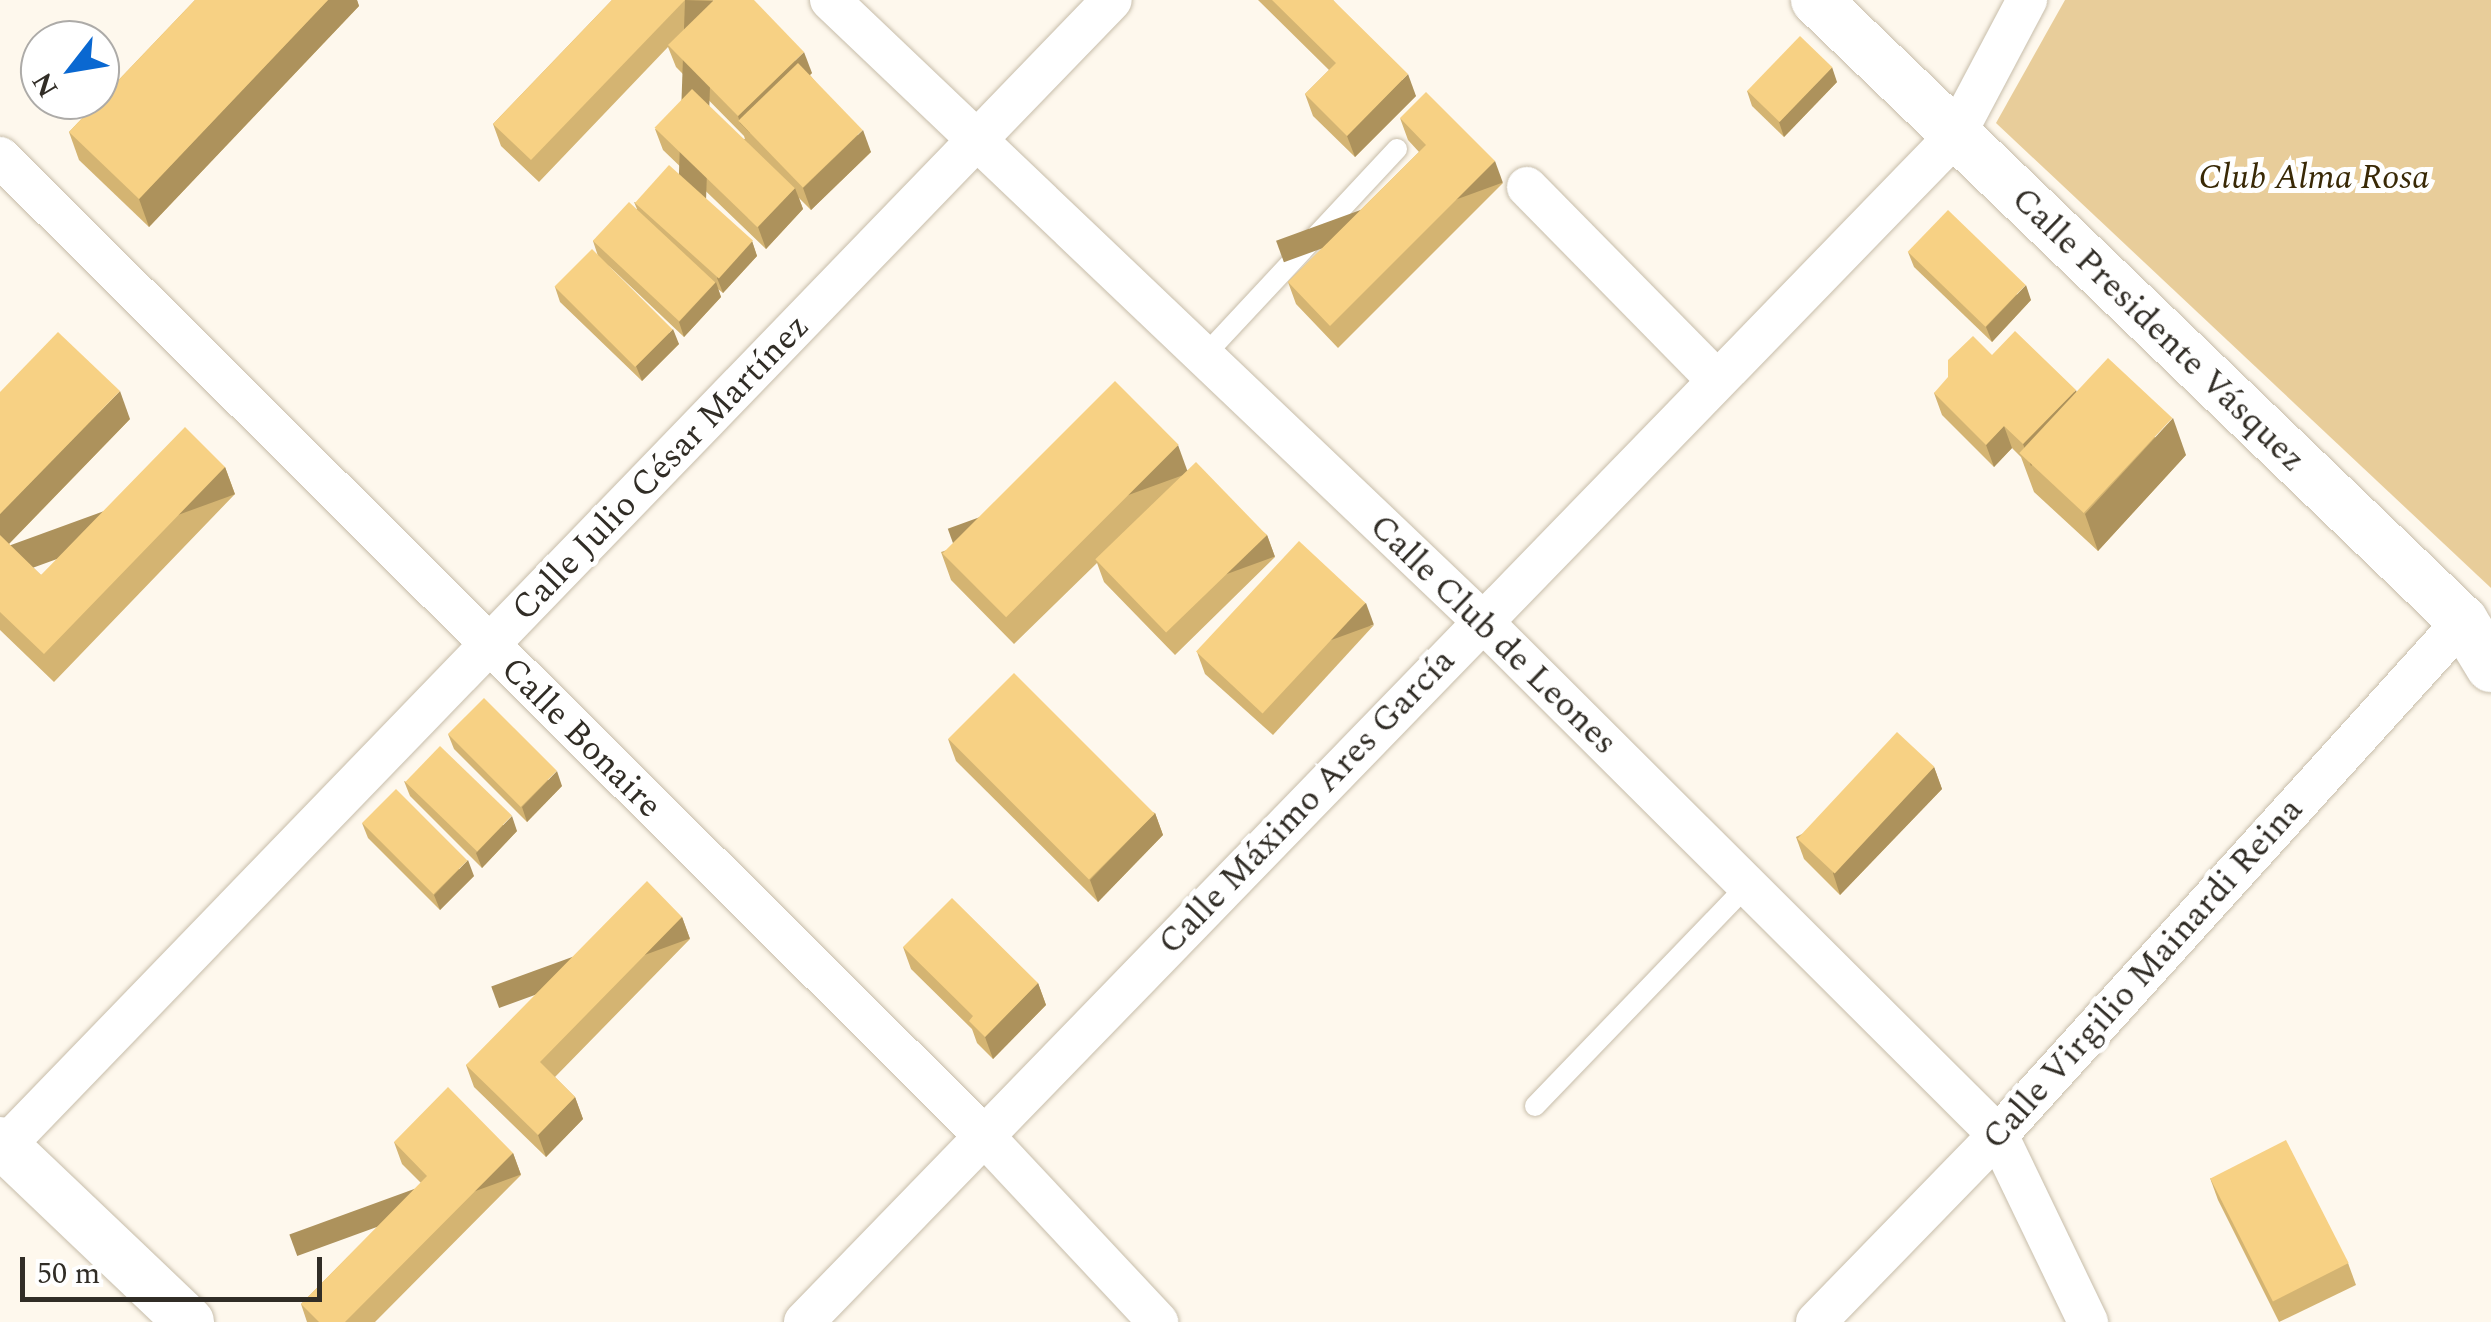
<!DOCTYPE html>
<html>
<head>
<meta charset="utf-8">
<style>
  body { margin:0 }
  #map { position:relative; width:2491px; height:1322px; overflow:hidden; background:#fef8ed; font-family:Spectral,serif }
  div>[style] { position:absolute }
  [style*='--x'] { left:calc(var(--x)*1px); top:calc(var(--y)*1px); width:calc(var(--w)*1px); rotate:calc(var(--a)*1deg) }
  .green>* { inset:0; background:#e8cd9a }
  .roads { filter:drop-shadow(0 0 2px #c7bdaa) drop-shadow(0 0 2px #c7bdaa) }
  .service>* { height:20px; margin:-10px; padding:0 10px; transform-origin:10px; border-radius:10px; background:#fff }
  .minor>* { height:40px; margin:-20px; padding:0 20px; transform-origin:20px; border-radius:20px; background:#fff }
  .tertiary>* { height:50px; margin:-25px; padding:0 25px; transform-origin:25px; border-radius:25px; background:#fff }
  .wall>* { inset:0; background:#d4b472 }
  .shaded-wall>* { inset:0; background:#ad925c; transform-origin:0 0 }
  .building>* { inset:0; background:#f7d184; transform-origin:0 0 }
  span { translate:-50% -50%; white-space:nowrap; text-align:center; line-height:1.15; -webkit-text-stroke:10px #fff; paint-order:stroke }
  .park-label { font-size:35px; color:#392906; font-style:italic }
  .street-label { font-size:35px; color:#312d26 }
  .north { position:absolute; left:20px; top:20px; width:100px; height:100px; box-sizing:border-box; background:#fff; border:2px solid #adaba8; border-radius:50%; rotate:239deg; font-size:28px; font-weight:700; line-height:40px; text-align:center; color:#312d26 }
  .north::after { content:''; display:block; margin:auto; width:35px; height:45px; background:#0a68d1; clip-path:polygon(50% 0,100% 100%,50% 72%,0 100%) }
  .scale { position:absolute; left:20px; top:1257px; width:302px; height:45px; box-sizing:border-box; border:5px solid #312d26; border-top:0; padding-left:12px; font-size:30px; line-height:35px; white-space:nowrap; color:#312d26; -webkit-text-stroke:8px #fff; paint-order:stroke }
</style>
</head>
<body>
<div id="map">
  <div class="green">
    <div style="clip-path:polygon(2065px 0,2491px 0,2491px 588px,1996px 123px)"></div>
  </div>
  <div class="roads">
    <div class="service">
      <div style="--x:1204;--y:356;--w:283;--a:-47"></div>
      <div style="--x:1535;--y:1106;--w:306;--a:-46.1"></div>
    </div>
    <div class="minor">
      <div style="--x:830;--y:0;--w:899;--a:43.6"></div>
      <div style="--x:1481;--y:620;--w:730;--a:44.89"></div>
      <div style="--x:1998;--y:1135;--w:208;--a:64.3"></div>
      <div style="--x:0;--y:157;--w:1391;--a:44.85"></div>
      <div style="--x:986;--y:1138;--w:252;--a:46.9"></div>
      <div style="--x:1527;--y:187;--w:269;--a:45.5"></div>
      <div style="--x:0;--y:1151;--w:1600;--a:-45.99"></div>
      <div style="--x:804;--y:1322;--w:1653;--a:-45.86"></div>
      <div style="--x:1955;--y:136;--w:154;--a:-62.1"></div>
      <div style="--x:1816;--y:1322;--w:261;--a:-45.8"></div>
      <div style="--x:1998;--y:1135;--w:693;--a:-47.87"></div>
    </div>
    <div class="tertiary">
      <div style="--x:1816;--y:0;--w:897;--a:43.83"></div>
      <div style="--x:2463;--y:621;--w:54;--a:58.7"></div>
      <div style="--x:0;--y:1142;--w:261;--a:43.6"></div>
    </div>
  </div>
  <div class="wall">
    <div style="clip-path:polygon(195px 0,357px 0,359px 6px,149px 227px,79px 160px,69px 132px)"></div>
    <div style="clip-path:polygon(612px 0,713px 0,812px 73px,810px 75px,871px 152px,811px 210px,799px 198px,803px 209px,766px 249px,663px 150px,655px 129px,745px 139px,744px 136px,676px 67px,668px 47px,539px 182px,501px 146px,493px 124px)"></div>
    <div style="clip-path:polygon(1258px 0,1333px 0,1416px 96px,1355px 157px,1313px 116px,1305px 94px,1329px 70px)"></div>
    <div style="clip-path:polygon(1837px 82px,1784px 137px,1752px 106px,1747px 91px)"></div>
    <div style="clip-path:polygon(1400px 118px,1503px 183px,1338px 348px,1296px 304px,1288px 282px,1419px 152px,1408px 140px)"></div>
    <div style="clip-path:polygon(634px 202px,752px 241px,757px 256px,723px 293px,718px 289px,721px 297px,684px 337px,608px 265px,679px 344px,642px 381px,560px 302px,555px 287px,598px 256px,593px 241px,637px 209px)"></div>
    <div style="clip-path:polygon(1908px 252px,2031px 300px,1992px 342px,1914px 267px)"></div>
    <div style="clip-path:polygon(1992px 355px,2077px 393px,2186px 455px,2098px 551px,2034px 492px,2021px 457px,2012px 448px,1994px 467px,1942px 415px,1934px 393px)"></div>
    <div style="clip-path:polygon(0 392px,130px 419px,9px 544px,41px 575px,225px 467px,235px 494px,54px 682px,0 630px)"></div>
    <div style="clip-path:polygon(1187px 470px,1267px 535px,1275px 557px,1175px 655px,1104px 582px,1097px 563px,1014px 644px,951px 580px,941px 552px)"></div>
    <div style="clip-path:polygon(1374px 625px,1273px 735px,1205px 674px,1197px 652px)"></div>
    <div style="clip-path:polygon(448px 734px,562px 786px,527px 822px,454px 749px)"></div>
    <div style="clip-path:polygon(948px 739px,1155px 813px,1163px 835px,1098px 902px,956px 761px)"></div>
    <div style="clip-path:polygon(1934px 767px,1942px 789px,1840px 895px,1804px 859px,1796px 837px)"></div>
    <div style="clip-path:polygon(404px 781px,517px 831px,482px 868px,410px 796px)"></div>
    <div style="clip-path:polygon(362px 823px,474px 876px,440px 910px,368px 838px)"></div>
    <div style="clip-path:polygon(682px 917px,690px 939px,555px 1077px,575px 1097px,583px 1119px,546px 1157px,474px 1087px,466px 1065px)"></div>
    <div style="clip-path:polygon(903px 947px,1038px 983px,1046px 1005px,993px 1059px,977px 1043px,972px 1029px,911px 969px)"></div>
    <div style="clip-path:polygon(394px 1142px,513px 1153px,521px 1175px,375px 1322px,307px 1322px,301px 1304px,421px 1183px,402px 1164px)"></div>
    <div style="clip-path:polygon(2210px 1178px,2348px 1263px,2356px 1285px,2279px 1322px,2218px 1200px)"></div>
  </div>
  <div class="shaded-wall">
    <div style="clip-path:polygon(328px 0,357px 0,359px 6px,149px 227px,139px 199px)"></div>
    <div style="left:685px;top:0;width:28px;height:222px;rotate:2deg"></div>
    <div style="clip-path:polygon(804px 52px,812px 73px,750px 133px,740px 123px,738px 116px)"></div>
    <div style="clip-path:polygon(1832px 67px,1837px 82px,1784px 137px,1779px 122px)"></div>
    <div style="clip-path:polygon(1408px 74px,1416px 96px,1355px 157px,1347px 136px)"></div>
    <div style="clip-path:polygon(863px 130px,871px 152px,811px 210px,803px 188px)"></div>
    <div style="left:1495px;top:161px;width:23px;height:233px;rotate:70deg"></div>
    <div style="clip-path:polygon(795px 188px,803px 209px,766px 249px,758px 227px)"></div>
    <div style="clip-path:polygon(752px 241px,757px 256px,723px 293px,717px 278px)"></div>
    <div style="clip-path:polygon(716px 282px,721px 297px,684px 337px,679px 322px)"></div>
    <div style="clip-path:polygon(2026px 285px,2031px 300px,1992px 342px,1986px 327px)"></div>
    <div style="clip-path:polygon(673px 329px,679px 344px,642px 381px,636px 366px)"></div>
    <div style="clip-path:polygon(2076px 390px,2084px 412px,2031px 466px,2023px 444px)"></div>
    <div style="clip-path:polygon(120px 391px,130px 419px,0 553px,0 514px)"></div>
    <div style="clip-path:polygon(2173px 418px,2186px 455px,2098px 551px,2085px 514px)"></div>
    <div style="clip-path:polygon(2004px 426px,2012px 448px,1994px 467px,1986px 445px)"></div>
    <div style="left:1178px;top:445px;width:30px;height:245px;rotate:70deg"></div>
    <div style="left:225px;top:467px;width:29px;height:260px;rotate:70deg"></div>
    <div style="left:1267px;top:535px;width:23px;height:140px;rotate:70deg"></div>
    <div style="left:1366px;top:603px;width:23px;height:149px;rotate:70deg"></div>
    <div style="clip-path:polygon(1934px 767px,1942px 789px,1840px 895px,1833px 873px)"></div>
    <div style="clip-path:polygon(557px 771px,562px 786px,527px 822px,522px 807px)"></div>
    <div style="clip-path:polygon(1155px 813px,1163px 835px,1098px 902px,1090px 880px)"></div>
    <div style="clip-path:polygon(512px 816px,517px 831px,482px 868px,476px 853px)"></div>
    <div style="clip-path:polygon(468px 860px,474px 876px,440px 910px,434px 895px)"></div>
    <div style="left:682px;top:917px;width:23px;height:203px;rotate:70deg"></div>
    <div style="clip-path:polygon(1038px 983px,1046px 1005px,993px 1059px,985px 1037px)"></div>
    <div style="clip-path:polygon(575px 1097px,583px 1119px,546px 1157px,538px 1135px)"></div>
    <div style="left:513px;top:1153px;width:23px;height:238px;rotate:70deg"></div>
  </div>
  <div class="building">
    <div style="clip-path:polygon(195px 0,328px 0,139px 199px,69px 132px)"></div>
    <div style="clip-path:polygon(612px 0,685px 0,531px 160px,493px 124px)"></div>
    <div style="clip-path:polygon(714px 0,754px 0,804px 52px,738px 116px,668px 45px)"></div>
    <div style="clip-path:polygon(1272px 0,1333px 0,1408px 74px,1347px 136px,1305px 94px,1336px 63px)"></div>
    <div style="left:1800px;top:36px;width:45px;height:76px;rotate:44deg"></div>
    <div style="left:798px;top:63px;width:93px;height:83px;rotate:46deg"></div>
    <div style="left:692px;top:89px;width:143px;height:54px;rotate:44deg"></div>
    <div style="clip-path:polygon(1426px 92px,1495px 161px,1330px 326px,1288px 282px,1426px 145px,1400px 118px)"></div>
    <div style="left:669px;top:165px;width:113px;height:51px;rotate:42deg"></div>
    <div style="left:629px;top:202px;width:118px;height:53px;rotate:43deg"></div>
    <div style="left:1948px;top:210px;width:108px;height:58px;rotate:44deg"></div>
    <div style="left:592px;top:249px;width:114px;height:53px;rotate:45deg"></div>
    <div style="clip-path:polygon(2015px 331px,2076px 390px,2023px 444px,2004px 426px,1986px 445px,1934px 393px,1948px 377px,1948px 360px,1973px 336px,1992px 355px)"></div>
    <div style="clip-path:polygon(58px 332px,120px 391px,0 514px,0 392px)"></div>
    <div style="left:2108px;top:358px;width:88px;height:130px;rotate:43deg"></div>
    <div style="left:1115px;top:381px;width:90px;height:244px;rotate:45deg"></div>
    <div style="clip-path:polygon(185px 427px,225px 467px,44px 654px,0 612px,0 535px,41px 575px)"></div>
    <div style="left:1196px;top:462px;width:102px;height:140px;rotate:46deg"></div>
    <div style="left:1299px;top:541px;width:91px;height:151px;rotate:43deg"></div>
    <div style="left:1014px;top:673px;width:199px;height:93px;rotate:45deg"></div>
    <div style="left:484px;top:698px;width:103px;height:51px;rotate:45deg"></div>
    <div style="left:1897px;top:732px;width:51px;height:146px;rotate:43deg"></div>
    <div style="left:440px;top:746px;width:100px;height:50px;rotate:44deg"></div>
    <div style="left:396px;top:789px;width:101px;height:48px;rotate:45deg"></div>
    <div style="clip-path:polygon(647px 881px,682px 917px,540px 1062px,575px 1097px,538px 1135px,466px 1065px)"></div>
    <div style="clip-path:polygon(952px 898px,1038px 983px,985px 1037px,969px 1021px,973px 1016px,903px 947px)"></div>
    <div style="clip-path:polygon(448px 1087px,513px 1153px,345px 1322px,319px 1322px,301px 1304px,427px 1176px,394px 1142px)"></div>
    <div style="left:2286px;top:1140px;width:138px;height:85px;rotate:63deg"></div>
  </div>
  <div class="park-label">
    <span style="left:2314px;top:178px">Club Alma Rosa</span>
  </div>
  <div class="street-label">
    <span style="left:2158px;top:330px;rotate:44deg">Calle Presidente Vásquez</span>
    <span style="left:661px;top:468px;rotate:-46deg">Calle Julio César Martínez</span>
    <span style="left:1493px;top:635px;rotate:44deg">Calle Club de Leones</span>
    <span style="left:581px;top:738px;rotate:45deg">Calle Bonaire</span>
    <span style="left:1307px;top:802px;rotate:-46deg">Calle Máximo Ares García</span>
    <span style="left:2143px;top:974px;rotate:-48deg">Calle Virgilio Mainardi Reina</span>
  </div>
  <div class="north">N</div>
  <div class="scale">50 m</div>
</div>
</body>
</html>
